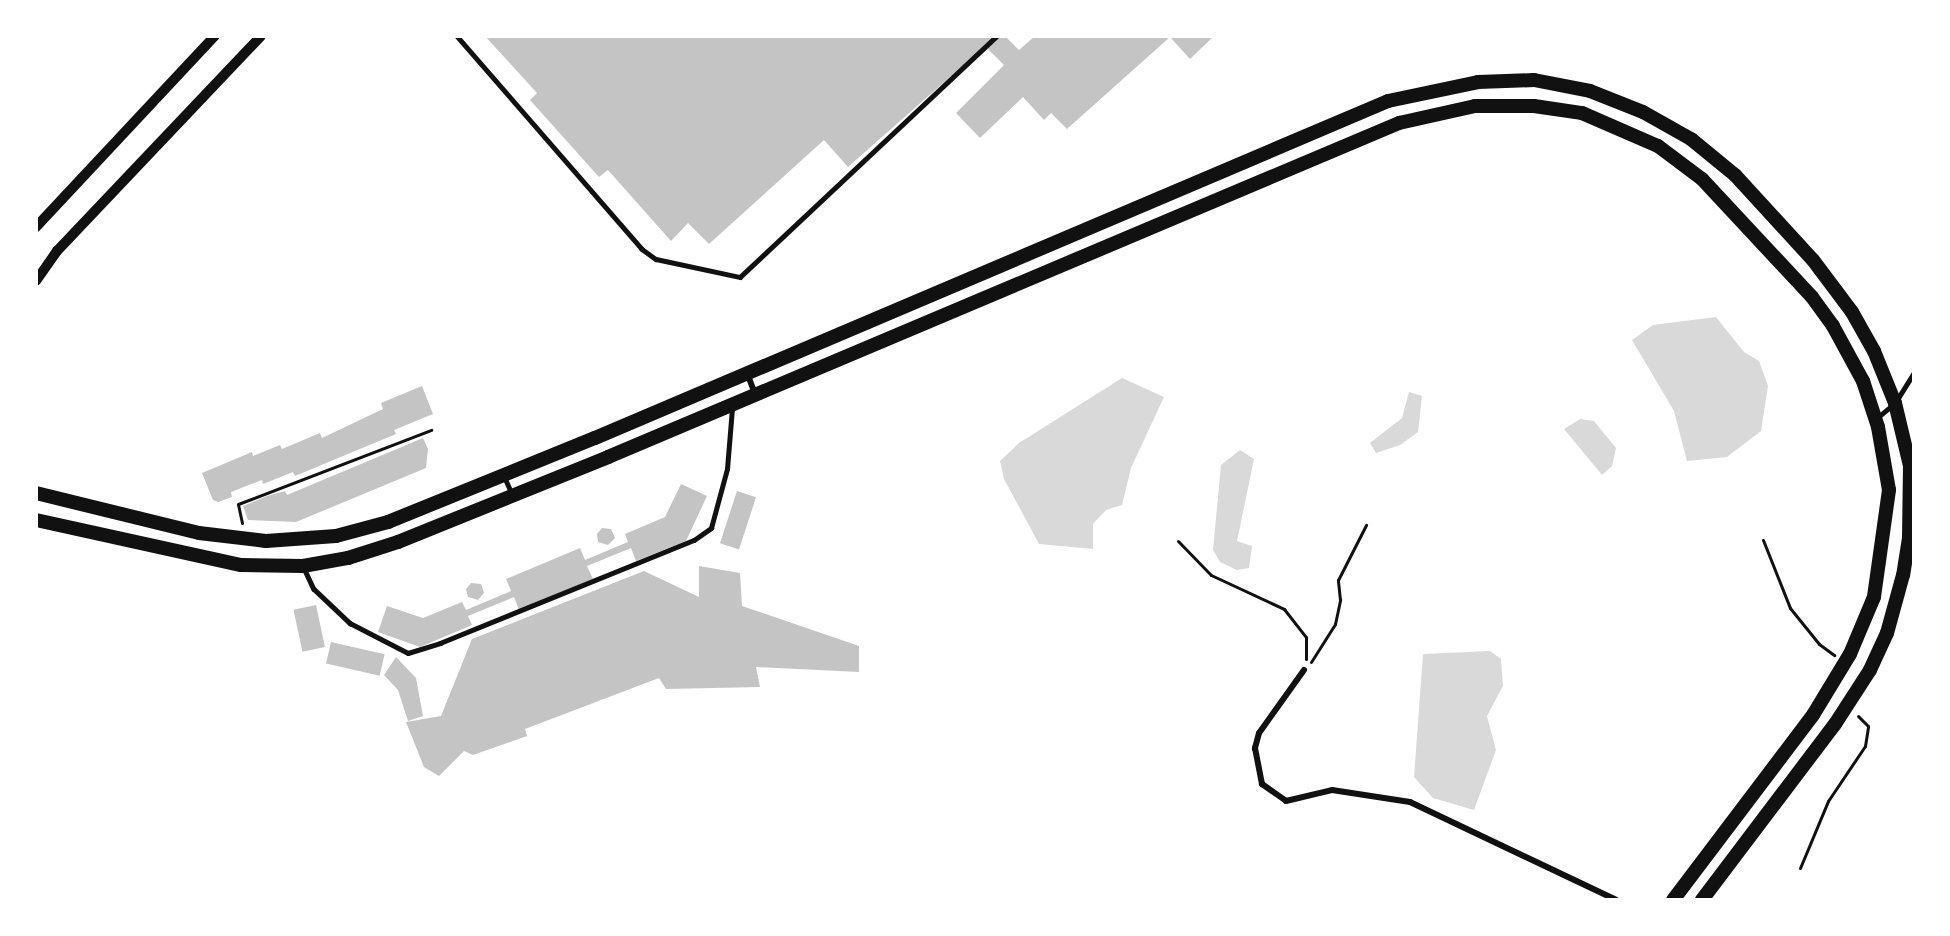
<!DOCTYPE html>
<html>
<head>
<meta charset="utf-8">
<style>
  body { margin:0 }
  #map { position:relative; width:1950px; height:936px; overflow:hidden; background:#fff; font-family:"Archivo Narrow",sans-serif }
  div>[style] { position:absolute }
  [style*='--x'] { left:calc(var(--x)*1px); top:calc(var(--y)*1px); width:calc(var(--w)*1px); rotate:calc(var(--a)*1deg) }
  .water>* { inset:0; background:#d9d9d9 }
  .building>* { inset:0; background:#c4c4c4; transform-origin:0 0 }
  .path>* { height:3px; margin:-1.5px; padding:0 1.5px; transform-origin:1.5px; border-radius:1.5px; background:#111 }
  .service>* { height:4.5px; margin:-2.25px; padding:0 2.25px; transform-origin:2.25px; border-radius:2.25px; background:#111 }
  .minor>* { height:6px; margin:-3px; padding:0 3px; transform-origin:3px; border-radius:3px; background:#111 }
  .tertiary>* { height:10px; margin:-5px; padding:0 5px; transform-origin:5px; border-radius:5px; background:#111 }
  .primary>* { height:14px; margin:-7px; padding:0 7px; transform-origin:7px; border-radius:7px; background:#111 }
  span { translate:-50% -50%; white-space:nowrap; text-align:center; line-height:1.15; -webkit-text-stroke:4.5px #fff; paint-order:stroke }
  .frame { position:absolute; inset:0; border:38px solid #fff; pointer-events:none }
</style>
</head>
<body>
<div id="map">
  <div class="water">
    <div style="clip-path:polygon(1716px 317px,1744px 352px,1759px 361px,1768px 386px,1761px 431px,1727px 457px,1687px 461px,1674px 411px,1632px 340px,1653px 325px)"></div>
    <div style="clip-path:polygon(1122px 378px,1164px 397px,1131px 468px,1122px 505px,1106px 510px,1093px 524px,1093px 549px,1039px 544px,1004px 479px,1000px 461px,1019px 443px)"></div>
    <div style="clip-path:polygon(1409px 392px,1422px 396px,1418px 432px,1400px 445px,1376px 453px,1370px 443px,1402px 418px)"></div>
    <div style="clip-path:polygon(1580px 419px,1594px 421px,1616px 448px,1612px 466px,1602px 475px,1564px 429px)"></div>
    <div style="clip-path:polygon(1240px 450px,1254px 459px,1237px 541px,1252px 546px,1249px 568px,1237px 570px,1220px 562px,1213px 550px,1221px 465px)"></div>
    <div style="clip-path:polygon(1490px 651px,1501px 659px,1503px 686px,1487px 716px,1496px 750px,1474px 810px,1433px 798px,1414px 777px,1423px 654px)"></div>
  </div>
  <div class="building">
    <div style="clip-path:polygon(485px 36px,1005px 36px,1019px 50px,1035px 36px,1214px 36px,1190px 59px,1170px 37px,1067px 129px,1051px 113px,1044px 120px,1023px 97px,980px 138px,956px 113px,1004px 65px,985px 46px,848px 167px,824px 140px,709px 244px,688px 223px,671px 241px,608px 170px,599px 177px,530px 100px,537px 93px)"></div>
    <div style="clip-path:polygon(422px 386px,433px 414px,394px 430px,396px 434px,295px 476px,293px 472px,263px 484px,262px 480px,231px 492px,232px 497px,218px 502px,213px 500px,202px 473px,252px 452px,253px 456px,280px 445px,282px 449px,320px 433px,322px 438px,383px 409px,381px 403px)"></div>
    <div style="clip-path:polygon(423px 438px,428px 449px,426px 468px,296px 522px,248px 520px,243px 506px,267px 496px,285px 491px,287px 495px)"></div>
    <div style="clip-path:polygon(681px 484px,707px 496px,686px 541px,636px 561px,631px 548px,587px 566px,593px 579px,519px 610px,514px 597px,468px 616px,472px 625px,420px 647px,378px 632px,387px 606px,423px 618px,462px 602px,466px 610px,511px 591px,506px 579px,580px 548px,585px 560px,628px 542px,625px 534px,665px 517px)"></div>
    <div style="left:737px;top:491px;width:20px;height:55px;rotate:18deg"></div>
    <div style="clip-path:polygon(602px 528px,611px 529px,615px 538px,608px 545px,598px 542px,597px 534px)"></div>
    <div style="clip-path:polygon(699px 566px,740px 573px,742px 606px,859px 646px,859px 672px,756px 667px,760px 687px,666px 689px,659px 678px,525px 729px,527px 736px,473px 755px,464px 751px,439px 776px,424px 767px,406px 722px,441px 716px,472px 639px,644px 571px,699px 597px)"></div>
    <div style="clip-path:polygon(471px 583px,481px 584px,484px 593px,478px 600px,468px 597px,466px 589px)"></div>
    <div style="left:316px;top:605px;width:43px;height:23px;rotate:78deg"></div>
    <div style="left:331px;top:642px;width:55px;height:22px;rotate:13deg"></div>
    <div style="clip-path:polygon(396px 657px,416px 678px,423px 716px,408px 721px,398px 690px,384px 675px)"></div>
  </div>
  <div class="path">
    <div style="--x:242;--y:523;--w:19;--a:-102"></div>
    <div style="--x:238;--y:504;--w:207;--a:-21"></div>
    <div style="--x:1763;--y:540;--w:73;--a:68.3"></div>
    <div style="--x:1790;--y:608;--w:46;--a:51.1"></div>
    <div style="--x:1819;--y:644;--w:19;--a:36"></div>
    <div style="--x:1178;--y:541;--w:47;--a:45.9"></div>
    <div style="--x:1211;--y:575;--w:81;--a:25"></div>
    <div style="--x:1284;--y:609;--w:36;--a:52"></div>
    <div style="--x:1306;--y:637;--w:22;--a:90"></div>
    <div style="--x:1311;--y:662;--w:45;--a:-57.7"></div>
    <div style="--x:1335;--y:624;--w:25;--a:-78"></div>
    <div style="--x:1340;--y:600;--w:20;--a:-96"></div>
    <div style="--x:1338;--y:580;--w:62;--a:-63"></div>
    <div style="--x:1800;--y:868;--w:73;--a:-67.3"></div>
    <div style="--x:1828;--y:801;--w:66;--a:-56.1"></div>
    <div style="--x:1865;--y:746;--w:20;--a:-81"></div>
    <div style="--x:1868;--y:726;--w:14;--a:-135"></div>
  </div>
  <div class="service">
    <div style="--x:457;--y:36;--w:282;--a:49"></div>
    <div style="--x:642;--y:249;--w:17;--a:36"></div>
    <div style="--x:656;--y:259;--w:86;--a:12.1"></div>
    <div style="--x:740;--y:277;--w:352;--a:-43.2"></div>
    <div style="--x:1877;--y:418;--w:23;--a:-40"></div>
    <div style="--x:1895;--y:403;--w:36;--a:-58"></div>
    <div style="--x:505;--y:478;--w:17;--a:66"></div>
    <div style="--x:304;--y:568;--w:23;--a:65"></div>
    <div style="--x:314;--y:589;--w:50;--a:43.4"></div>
    <div style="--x:350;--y:623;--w:65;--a:27.3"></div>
    <div style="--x:408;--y:653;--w:34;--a:-17"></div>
    <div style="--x:440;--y:643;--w:274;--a:-22.1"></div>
    <div style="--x:694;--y:540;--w:21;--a:-35"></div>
    <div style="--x:711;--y:528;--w:61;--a:-74.8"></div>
    <div style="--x:727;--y:469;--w:61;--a:-85.3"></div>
  </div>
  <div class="minor">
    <div style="--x:747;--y:373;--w:22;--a:69"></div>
    <div style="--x:1304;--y:670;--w:77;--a:125.5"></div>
    <div style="--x:1259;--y:733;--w:16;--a:105"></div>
    <div style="--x:1255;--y:748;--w:37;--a:79"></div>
    <div style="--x:1262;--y:784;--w:29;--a:35"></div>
    <div style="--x:1286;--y:801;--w:47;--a:-13.4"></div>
    <div style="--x:1332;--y:790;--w:79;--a:8.7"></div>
    <div style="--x:1410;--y:802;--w:228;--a:25.4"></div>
  </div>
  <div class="tertiary">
    <div style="--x:36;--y:227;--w:262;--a:-46.9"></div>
    <div style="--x:36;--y:281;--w:37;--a:-55"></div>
    <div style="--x:57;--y:251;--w:296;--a:-46.5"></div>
  </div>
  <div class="primary">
    <div style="--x:36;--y:493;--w:168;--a:13.8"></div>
    <div style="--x:199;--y:533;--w:67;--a:6.8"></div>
    <div style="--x:266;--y:541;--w:70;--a:-4.1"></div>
    <div style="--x:336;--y:536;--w:54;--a:-15.1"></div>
    <div style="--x:388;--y:522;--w:223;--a:-22.1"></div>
    <div style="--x:595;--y:438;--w:862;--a:-23.02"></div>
    <div style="--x:1388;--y:101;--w:92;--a:-11.9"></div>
    <div style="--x:1478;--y:82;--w:56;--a:-2"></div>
    <div style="--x:1534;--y:80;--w:57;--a:11.1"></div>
    <div style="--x:1590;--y:91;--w:57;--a:21.6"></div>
    <div style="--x:1643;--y:112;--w:55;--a:29.4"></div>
    <div style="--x:1691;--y:139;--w:57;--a:39.3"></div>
    <div style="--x:1735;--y:175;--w:115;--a:47.5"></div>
    <div style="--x:1813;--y:260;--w:65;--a:53.1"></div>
    <div style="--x:1852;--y:312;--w:45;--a:60.6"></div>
    <div style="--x:1874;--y:351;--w:56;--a:68"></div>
    <div style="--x:1895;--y:403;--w:65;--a:76.6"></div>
    <div style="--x:1910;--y:466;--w:72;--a:90.8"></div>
    <div style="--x:1909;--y:538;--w:37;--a:99"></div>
    <div style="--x:1903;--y:575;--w:60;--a:105.4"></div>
    <div style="--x:1887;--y:633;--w:41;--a:114.7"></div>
    <div style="--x:1870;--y:670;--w:64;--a:122.9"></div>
    <div style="--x:1835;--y:724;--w:221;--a:127.1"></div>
    <div style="--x:36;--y:520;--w:210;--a:12.4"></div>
    <div style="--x:241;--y:565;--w:62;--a:0.9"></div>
    <div style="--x:303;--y:566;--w:46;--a:-10.1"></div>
    <div style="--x:348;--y:558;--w:52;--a:-17.7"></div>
    <div style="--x:398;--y:542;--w:227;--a:-22"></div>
    <div style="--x:608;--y:457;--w:859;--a:-22.89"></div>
    <div style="--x:1399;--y:123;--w:78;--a:-12.6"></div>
    <div style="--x:1475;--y:106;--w:59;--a:0"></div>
    <div style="--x:1534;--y:106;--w:49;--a:8.3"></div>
    <div style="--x:1582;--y:113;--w:83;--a:23.5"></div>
    <div style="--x:1658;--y:146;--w:55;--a:36.9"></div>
    <div style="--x:1702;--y:179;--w:161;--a:47"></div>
    <div style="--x:1812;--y:297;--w:36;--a:54"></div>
    <div style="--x:1833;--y:326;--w:63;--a:61.4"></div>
    <div style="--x:1863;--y:381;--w:48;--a:71.9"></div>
    <div style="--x:1878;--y:427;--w:64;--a:80.1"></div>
    <div style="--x:1889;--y:490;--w:108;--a:98"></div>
    <div style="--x:1874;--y:597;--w:62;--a:112.8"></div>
    <div style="--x:1850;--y:654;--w:71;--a:121.2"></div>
    <div style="--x:1813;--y:715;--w:232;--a:127.1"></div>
  </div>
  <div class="frame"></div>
</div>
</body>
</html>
